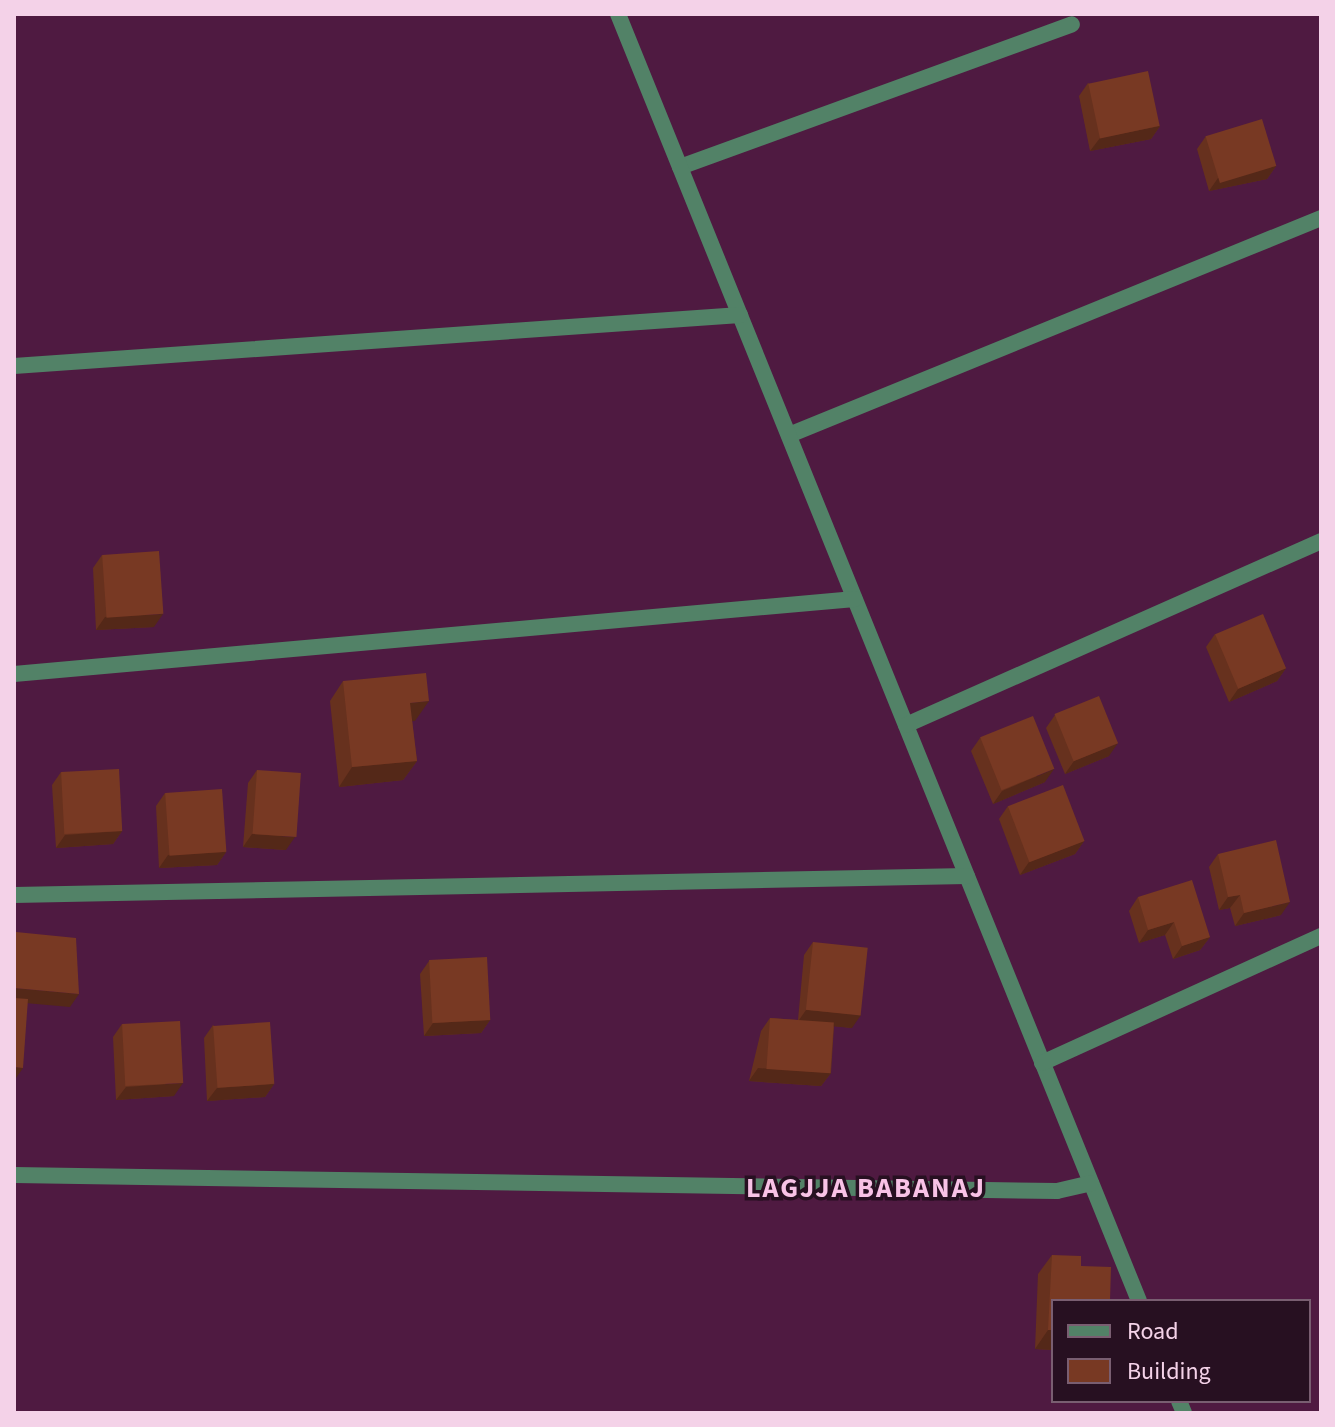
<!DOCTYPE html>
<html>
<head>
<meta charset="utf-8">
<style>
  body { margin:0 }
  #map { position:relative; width:1335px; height:1427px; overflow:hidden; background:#4f1a41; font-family:"Source Sans 3",sans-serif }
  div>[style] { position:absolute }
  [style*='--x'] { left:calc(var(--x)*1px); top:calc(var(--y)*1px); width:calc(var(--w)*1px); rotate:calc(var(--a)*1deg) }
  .service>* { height:16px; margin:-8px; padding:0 8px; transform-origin:8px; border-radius:8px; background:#528267 }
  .minor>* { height:16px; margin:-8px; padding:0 8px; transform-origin:8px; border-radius:8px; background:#528267 }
  .wall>* { inset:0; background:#67311e }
  .shaded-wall>* { inset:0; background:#542818 }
  .building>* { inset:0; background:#783923; transform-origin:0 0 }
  span { translate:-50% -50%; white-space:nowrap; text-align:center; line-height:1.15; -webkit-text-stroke:7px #271021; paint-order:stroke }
  .district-label { font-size:28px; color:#f8c2e6; font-weight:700; letter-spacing:2px }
  .frame { position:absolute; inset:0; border:16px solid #f4d2e8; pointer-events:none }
  .legend { position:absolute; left:1051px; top:1299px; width:260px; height:104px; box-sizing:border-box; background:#271021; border:2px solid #795e71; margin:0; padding:10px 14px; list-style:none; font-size:24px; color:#f4d2e8 }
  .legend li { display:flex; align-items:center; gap:16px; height:40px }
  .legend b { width:40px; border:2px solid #795e71 }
</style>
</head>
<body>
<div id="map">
  <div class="service">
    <div style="--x:680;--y:167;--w:417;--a:-20"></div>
    <div style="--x:789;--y:435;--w:575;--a:-22.19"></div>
  </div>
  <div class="minor">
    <div style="--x:618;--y:14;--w:1388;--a:67.96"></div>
    <div style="--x:14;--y:366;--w:728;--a:-4.02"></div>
    <div style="--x:14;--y:674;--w:844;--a:-5.1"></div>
    <div style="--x:906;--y:725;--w:454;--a:-23.9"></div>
    <div style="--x:14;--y:895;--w:953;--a:-1.14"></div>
    <div style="--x:1042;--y:1063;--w:307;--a:-24.5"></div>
    <div style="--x:14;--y:1175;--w:1043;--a:0.88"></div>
    <div style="--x:1057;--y:1191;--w:35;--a:-13"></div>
    <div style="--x:1179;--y:1401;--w:13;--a:67"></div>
  </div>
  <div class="wall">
    <div style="clip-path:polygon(1088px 83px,1160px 126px,1151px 139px,1090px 151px,1079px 96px)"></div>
    <div style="clip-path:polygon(1206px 136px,1276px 166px,1267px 179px,1209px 191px,1197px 149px)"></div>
    <div style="clip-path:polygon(102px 555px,154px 627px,96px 630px,93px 568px)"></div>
    <div style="clip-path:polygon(1215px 634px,1286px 668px,1277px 681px,1229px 702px,1206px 647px)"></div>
    <div style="clip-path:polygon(343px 681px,415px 721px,412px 721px,417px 761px,403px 780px,339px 787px,330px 701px)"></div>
    <div style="clip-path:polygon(1055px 715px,1109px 756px,1065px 774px,1046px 728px)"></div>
    <div style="clip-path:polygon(980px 738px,1045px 782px,993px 804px,971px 751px)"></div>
    <div style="clip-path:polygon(257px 770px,286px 850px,243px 847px,248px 783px)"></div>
    <div style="clip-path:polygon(61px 772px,122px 831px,113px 844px,56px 848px,52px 785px)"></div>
    <div style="clip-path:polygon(165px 793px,226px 852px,217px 865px,159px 868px,156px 806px)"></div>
    <div style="clip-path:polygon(1008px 806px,1084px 841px,1075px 854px,1020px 875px,999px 819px)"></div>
    <div style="clip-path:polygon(1218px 854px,1281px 915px,1235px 926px,1230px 908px,1219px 910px,1209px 867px)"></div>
    <div style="clip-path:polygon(1138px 897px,1210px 937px,1200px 950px,1173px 959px,1165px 935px,1139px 943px,1129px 911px)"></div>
    <div style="clip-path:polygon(813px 942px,852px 1028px,834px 1026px,831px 1073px,821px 1086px,749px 1081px,761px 1031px,770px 1018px,798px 1020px,804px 955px)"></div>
    <div style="clip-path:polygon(429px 961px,490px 1020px,481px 1033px,424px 1036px,420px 974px)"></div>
    <div style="clip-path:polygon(122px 1024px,174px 1096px,116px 1100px,113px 1037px)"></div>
    <div style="clip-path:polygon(213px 1025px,274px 1084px,265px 1097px,207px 1101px,204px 1038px)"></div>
    <div style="clip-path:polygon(1052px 1255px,1053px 1350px,1035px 1349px,1038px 1274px)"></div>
  </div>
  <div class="shaded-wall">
    <div style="clip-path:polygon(1160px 126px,1151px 139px,1090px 151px,1100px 138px)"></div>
    <div style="clip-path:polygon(1276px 166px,1267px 179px,1209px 191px,1218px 178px)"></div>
    <div style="clip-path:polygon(163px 614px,154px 627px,96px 630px,105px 617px)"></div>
    <div style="clip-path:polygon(1286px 668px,1277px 681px,1229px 702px,1238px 689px)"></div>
    <div style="clip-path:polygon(429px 701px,415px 721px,397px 722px,410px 703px)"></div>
    <div style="clip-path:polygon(1118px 743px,1109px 756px,1065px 774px,1074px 761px)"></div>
    <div style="clip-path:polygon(417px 761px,403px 780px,339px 787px,352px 767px)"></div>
    <div style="clip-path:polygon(1054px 769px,1045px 782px,993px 804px,1002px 791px)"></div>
    <div style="clip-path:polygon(122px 831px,113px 844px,56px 848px,65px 835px)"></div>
    <div style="clip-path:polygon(252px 834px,295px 837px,286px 850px,243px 847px)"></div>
    <div style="clip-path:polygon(1084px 841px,1075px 854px,1020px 875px,1029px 862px)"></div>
    <div style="clip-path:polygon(226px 852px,217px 865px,159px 868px,168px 855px)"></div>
    <div style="clip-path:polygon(1240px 895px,1230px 908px,1219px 910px,1228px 897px)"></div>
    <div style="clip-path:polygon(1290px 902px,1281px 915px,1235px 926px,1244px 913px)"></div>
    <div style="clip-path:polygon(1174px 922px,1165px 935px,1139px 943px,1148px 930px)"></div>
    <div style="clip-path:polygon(1210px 937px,1200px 950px,1173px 959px,1182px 946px)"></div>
    <div style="clip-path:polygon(14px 988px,79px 994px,70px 1007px,14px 1002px)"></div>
    <div style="clip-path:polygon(806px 1010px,861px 1015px,852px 1028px,797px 1023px)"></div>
    <div style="clip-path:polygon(490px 1020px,481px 1033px,424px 1036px,433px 1023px)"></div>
    <div style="clip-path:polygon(14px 1067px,23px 1068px,14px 1081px)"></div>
    <div style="clip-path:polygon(758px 1068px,831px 1073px,821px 1086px,749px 1081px)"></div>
    <div style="clip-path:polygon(183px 1083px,174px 1096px,116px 1100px,126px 1087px)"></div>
    <div style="clip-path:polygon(274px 1084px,265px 1097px,207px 1101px,217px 1088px)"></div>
    <div style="clip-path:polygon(1048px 1330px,1053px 1330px,1053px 1350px,1035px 1349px)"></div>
  </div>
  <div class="building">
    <div style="left:1148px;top:71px;width:56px;height:61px;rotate:78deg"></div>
    <div style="left:1262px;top:119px;width:49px;height:59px;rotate:73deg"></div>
    <div style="left:159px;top:551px;width:63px;height:57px;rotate:86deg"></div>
    <div style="left:1263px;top:614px;width:59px;height:52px;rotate:67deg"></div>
    <div style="clip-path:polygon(426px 673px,429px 701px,410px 703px,417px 761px,352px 767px,343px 681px)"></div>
    <div style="left:1099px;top:696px;width:51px;height:48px;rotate:68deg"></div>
    <div style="left:1033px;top:716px;width:57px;height:57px;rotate:68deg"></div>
    <div style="left:119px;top:769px;width:62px;height:58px;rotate:87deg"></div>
    <div style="left:257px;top:770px;width:44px;height:64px;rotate:4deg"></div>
    <div style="left:1063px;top:785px;width:60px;height:59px;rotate:69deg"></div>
    <div style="left:222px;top:789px;width:63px;height:57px;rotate:86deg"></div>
    <div style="clip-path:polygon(1276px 840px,1290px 902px,1244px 913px,1240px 895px,1228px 897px,1218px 854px)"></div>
    <div style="clip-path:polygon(1192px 880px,1210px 937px,1182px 946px,1174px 922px,1148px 930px,1138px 897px)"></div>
    <div style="clip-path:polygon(16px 932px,76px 938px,79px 994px,14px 988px,14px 961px)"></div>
    <div style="left:813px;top:942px;width:55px;height:68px;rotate:6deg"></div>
    <div style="left:487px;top:957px;width:63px;height:58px;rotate:87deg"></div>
    <div style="clip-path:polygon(14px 998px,28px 999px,23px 1068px,14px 1067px)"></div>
    <div style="left:770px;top:1018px;width:64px;height:51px;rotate:4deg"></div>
    <div style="left:180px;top:1021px;width:62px;height:58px;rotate:87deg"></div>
    <div style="left:270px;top:1022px;width:62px;height:57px;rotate:86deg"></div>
    <div style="clip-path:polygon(1052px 1255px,1081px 1256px,1081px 1266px,1111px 1267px,1110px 1301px,1053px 1301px,1053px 1330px,1048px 1330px)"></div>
  </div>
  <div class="district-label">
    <span style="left:866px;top:1188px">LAGJJA BABANAJ</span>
  </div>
  <div class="frame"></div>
  <ul class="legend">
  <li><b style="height:10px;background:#528267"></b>Road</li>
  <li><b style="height:22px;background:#783923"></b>Building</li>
  </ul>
</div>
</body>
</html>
